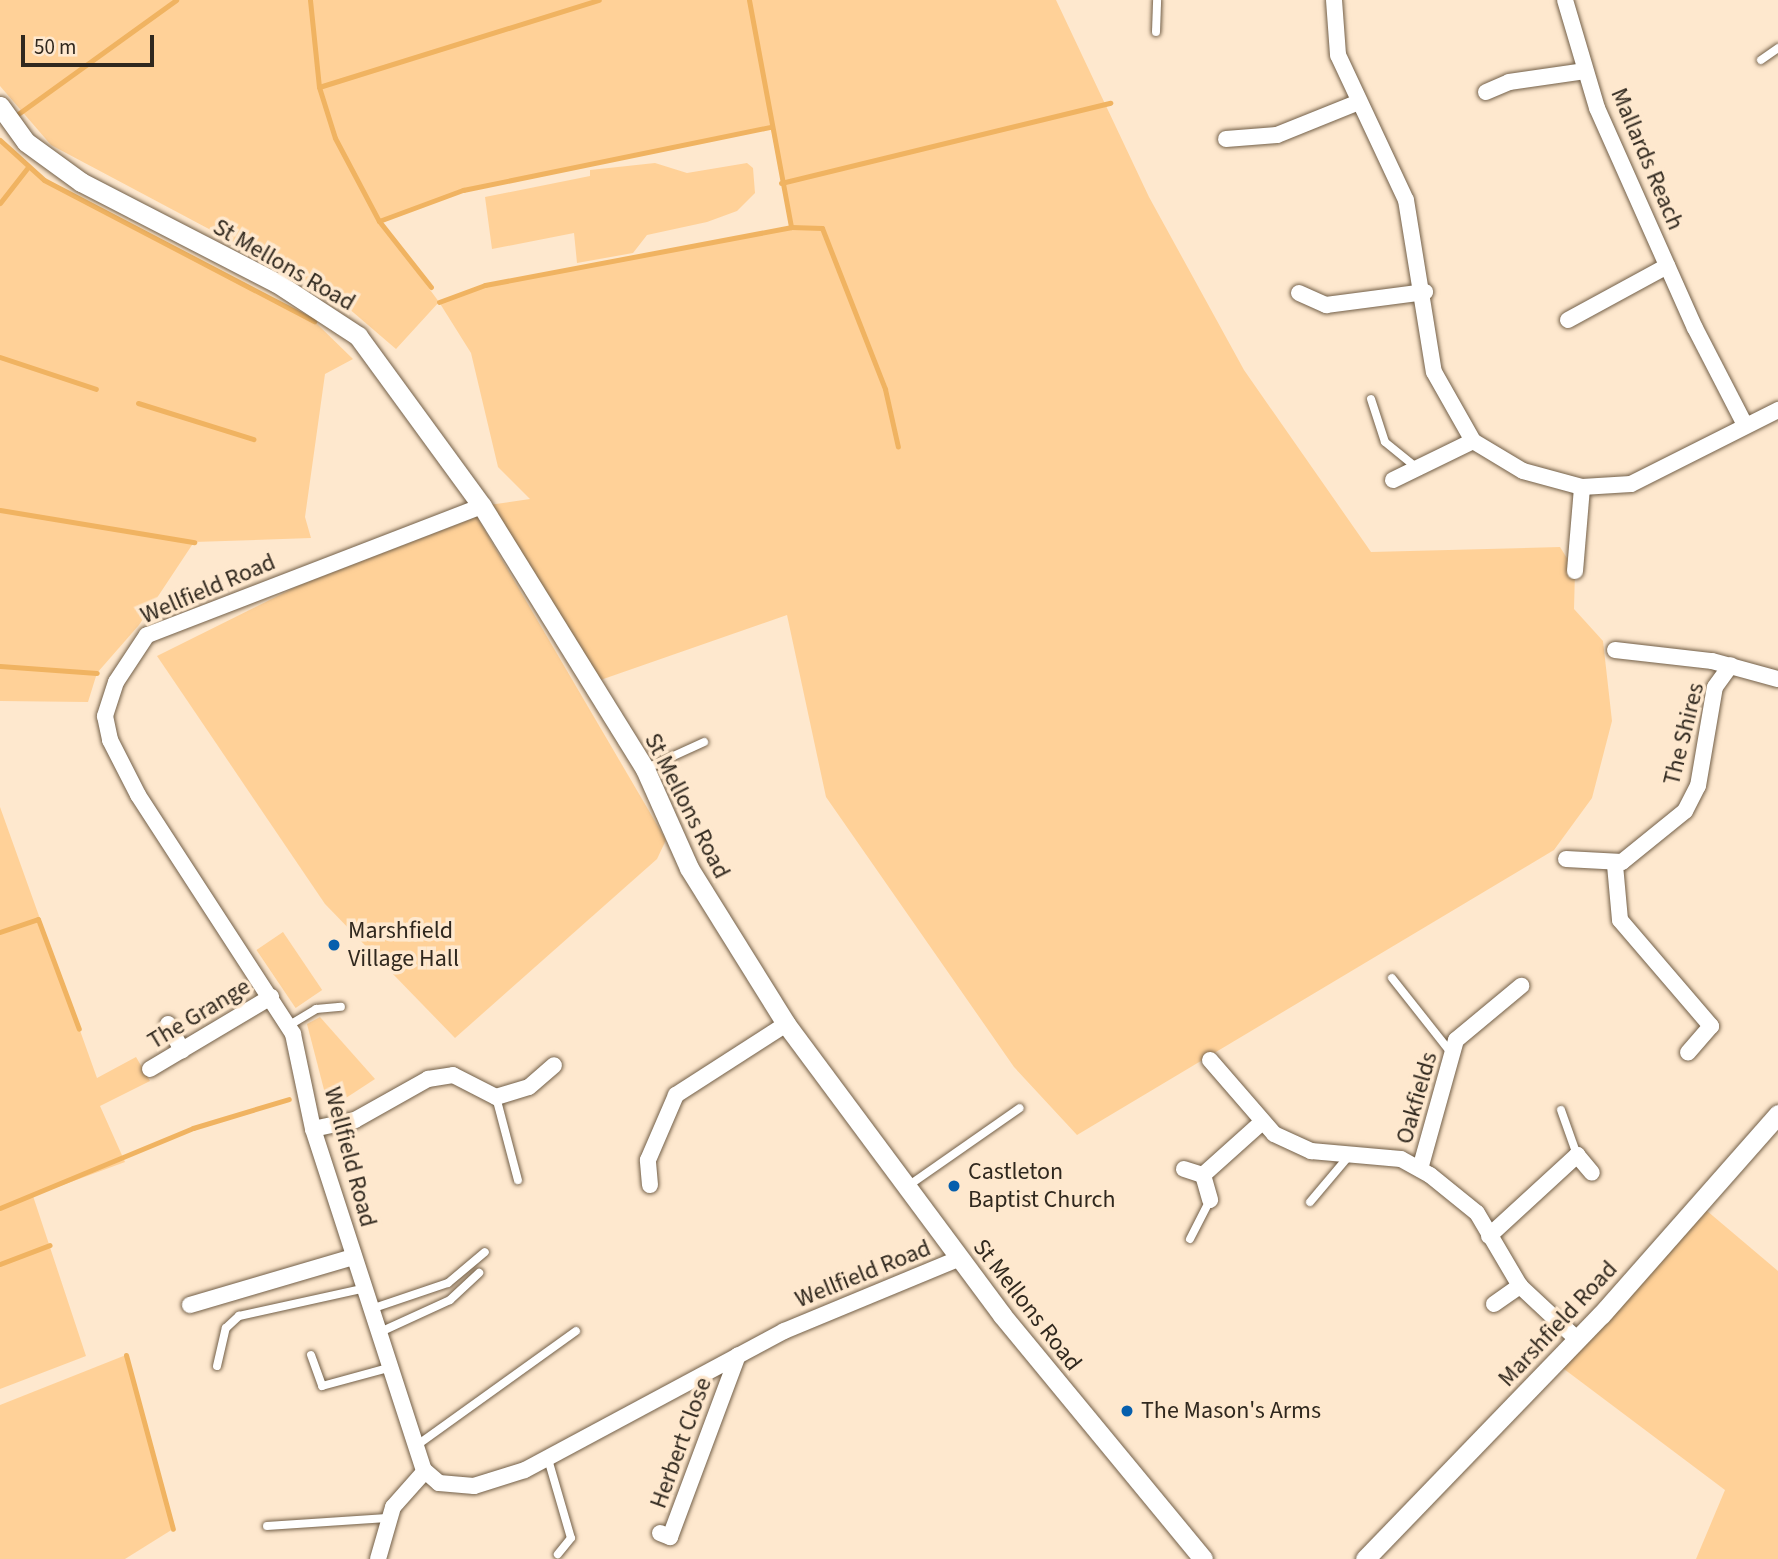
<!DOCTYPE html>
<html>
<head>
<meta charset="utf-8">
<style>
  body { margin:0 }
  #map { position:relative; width:1778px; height:1559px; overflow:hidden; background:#fee8ce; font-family:"Source Sans 3",sans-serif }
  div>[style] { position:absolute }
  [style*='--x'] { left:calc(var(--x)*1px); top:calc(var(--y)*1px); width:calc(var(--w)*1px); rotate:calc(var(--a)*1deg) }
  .green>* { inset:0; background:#ffd198; transform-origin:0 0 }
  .stream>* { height:5px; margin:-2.5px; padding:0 2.5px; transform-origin:2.5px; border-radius:2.5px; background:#f0b361 }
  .roads { filter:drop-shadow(0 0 2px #725f48) drop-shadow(0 0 2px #725f48) }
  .service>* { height:8px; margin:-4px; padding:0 4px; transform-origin:4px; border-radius:4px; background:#fff }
  .minor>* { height:16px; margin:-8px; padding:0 8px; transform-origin:8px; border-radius:8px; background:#fff }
  .tertiary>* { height:19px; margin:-9.5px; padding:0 9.5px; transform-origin:9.5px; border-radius:9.5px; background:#fff }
  .dots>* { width:19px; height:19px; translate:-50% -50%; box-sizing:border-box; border:4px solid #fee8ce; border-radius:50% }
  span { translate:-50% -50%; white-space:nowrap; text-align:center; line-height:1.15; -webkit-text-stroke:7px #fee8ce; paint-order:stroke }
  .street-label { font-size:24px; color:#30281e }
  .poi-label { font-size:24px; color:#30281e }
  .left { translate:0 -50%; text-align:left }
  .scale { position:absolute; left:21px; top:35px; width:133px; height:32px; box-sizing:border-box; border:4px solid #30281e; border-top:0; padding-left:9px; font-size:21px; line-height:24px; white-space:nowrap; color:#30281e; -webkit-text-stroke:5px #fee8ce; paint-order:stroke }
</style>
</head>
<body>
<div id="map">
  <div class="green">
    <div style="clip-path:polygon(evenodd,0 0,1056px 0,1149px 197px,1244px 370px,1371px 552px,1560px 547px,1575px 571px,1574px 609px,1603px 641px,1612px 721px,1592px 798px,1554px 850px,1077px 1135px,1014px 1067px,826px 797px,787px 615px,589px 684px,482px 506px,530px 499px,498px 467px,471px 353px,439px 302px,396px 349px,333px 295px,51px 145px,0 86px,0 0,771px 128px,790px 227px,485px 285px,439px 302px,380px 222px,463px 190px,771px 128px)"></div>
    <div style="clip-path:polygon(0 140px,44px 180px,314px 321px,353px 359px,325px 374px,305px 517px,311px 538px,194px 542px,139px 625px,97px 673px,88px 702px,0 701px)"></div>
    <div style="clip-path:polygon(655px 163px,687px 173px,747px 163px,753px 168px,755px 193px,737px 211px,707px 222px,647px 235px,633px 253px,577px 263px,574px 233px,492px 249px,485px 197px,590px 176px,590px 170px)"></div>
    <div style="clip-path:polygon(477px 517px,666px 840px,657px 859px,455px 1038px,325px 904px,157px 656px,298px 586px)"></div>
    <div style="clip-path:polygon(0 807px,97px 1078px,136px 1057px,150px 1081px,100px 1106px,125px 1162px,33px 1196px,86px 1356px,0 1389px)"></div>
    <div style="left:283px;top:932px;width:70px;height:32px;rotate:56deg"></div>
    <div style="clip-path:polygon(320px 1017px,375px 1079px,329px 1109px,307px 1024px)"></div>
    <div style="clip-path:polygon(1700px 1205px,1778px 1271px,1778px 1559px,1696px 1559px,1725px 1490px,1556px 1363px)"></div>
    <div style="clip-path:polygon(126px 1355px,173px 1529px,125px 1559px,0 1559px,0 1405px)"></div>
  </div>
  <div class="stream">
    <div style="--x:310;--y:0;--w:87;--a:84.1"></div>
    <div style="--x:319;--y:87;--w:53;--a:72.6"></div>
    <div style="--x:335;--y:138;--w:94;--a:62.1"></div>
    <div style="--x:379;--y:221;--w:84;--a:51.8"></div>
    <div style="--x:749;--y:0;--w:231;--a:79.5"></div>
    <div style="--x:319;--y:87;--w:293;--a:-17.3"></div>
    <div style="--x:18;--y:114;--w:195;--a:-35.8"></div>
    <div style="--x:0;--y:140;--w:59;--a:42.3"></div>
    <div style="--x:44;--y:180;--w:305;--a:27.6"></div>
    <div style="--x:781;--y:183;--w:339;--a:-13.7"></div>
    <div style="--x:0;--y:203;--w:46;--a:-52.1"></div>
    <div style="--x:379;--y:221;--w:90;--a:-20.3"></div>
    <div style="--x:463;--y:190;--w:314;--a:-11.6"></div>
    <div style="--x:439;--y:302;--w:49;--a:-20.3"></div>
    <div style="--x:485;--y:285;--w:311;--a:-10.7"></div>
    <div style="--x:791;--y:227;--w:31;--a:2"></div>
    <div style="--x:822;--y:228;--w:173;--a:68.6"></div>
    <div style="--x:885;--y:389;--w:59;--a:77.4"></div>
    <div style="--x:0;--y:357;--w:101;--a:18.4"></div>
    <div style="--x:138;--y:403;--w:121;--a:17.4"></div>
    <div style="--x:0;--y:510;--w:197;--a:9.4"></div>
    <div style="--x:0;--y:666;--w:97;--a:4.1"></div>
    <div style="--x:0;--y:932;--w:40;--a:-18.9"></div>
    <div style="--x:38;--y:919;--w:117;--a:69.6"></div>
    <div style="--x:0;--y:1208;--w:209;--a:-22.5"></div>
    <div style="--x:193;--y:1128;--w:100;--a:-16.8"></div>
    <div style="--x:0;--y:1264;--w:53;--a:-20.8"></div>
    <div style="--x:126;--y:1355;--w:180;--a:74.9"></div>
  </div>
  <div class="roads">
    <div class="service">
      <div style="--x:1156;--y:32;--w:32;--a:-88"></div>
      <div style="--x:1761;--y:60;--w:21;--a:-35"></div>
      <div style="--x:1371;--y:399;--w:45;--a:72"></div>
      <div style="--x:1385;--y:442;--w:41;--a:39.1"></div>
      <div style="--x:645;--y:769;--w:65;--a:-24.6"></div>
      <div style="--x:1392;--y:978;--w:97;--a:51.7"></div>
      <div style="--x:288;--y:1026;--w:33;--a:-31"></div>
      <div style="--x:316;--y:1009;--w:25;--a:-5"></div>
      <div style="--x:496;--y:1097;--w:86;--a:75.2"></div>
      <div style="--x:1561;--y:1110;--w:48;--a:70.4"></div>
      <div style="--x:908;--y:1186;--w:136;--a:-34.9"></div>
      <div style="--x:1310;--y:1202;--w:59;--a:-49.8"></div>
      <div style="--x:1190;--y:1239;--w:44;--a:-62.9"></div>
      <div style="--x:371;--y:1309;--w:81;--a:-18.7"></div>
      <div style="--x:448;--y:1283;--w:48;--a:-40"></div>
      <div style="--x:378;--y:1333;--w:79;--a:-24.6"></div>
      <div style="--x:450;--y:1300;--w:40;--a:-43"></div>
      <div style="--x:311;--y:1355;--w:33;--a:70"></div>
      <div style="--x:322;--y:1386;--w:68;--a:-15.3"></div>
      <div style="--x:217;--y:1366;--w:39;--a:-77"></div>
      <div style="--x:226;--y:1328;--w:18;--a:-43"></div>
      <div style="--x:239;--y:1316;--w:126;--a:-12.4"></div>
      <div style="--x:416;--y:1446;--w:197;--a:-35.7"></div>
      <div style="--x:548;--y:1459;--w:82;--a:73.8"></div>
      <div style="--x:571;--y:1538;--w:21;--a:129"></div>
      <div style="--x:267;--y:1526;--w:120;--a:-3.8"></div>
    </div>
    <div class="minor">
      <div style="--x:1334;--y:0;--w:55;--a:85.8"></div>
      <div style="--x:1338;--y:55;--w:160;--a:64.9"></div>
      <div style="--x:1406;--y:200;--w:174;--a:80.8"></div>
      <div style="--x:1434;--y:372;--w:79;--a:60.5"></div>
      <div style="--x:1473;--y:441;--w:58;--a:31"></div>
      <div style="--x:1523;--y:471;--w:61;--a:15.2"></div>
      <div style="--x:1582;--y:487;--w:49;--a:-3.5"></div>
      <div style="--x:1631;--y:484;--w:165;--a:-26.7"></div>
      <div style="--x:1565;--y:0;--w:113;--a:73.5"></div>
      <div style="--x:1597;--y:108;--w:241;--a:66"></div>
      <div style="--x:1695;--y:328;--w:109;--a:62.7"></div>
      <div style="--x:1486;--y:92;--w:25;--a:-23"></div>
      <div style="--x:1509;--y:82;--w:77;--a:-8.2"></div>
      <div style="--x:1226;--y:139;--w:51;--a:-4.5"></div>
      <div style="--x:1277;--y:135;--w:88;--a:-21.9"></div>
      <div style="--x:1299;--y:293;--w:30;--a:24"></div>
      <div style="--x:1326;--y:305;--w:100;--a:-7.5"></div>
      <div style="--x:1568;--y:320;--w:113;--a:-28.6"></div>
      <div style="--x:1393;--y:480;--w:89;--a:-26"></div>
      <div style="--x:482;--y:506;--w:359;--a:158.9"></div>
      <div style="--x:147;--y:635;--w:56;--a:123.4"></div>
      <div style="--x:116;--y:682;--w:36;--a:108"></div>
      <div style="--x:105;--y:716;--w:25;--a:78"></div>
      <div style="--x:110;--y:740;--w:62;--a:63"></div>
      <div style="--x:138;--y:795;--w:285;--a:57"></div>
      <div style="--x:293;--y:1034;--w:97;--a:78.1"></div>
      <div style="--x:313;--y:1129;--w:359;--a:72"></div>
      <div style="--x:424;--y:1470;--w:20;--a:41"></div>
      <div style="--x:439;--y:1483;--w:35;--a:5"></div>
      <div style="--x:474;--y:1486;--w:53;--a:-17.4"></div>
      <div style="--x:525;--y:1470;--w:294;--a:-28.2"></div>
      <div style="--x:784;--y:1331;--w:191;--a:-22.5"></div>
      <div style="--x:1575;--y:571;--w:84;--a:-85.2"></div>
      <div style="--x:1615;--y:650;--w:98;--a:6.5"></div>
      <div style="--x:1712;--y:661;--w:68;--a:15.3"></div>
      <div style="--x:1566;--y:859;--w:56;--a:3.1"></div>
      <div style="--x:1622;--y:862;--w:81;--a:-39"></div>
      <div style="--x:1685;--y:811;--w:28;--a:-63"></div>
      <div style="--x:1698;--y:786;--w:100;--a:-80.3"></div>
      <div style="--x:1715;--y:687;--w:27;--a:-54"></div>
      <div style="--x:1615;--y:865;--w:55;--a:84.8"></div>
      <div style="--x:1620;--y:920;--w:140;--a:49.4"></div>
      <div style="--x:1711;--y:1026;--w:35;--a:131"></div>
      <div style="--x:168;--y:1024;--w:30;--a:62"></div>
      <div style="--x:1210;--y:1060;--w:98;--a:49.1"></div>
      <div style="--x:1274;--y:1134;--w:41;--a:24.7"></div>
      <div style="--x:1311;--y:1151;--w:90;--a:5.1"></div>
      <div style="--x:1401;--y:1159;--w:33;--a:29"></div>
      <div style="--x:1430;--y:1175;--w:60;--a:39"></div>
      <div style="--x:1477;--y:1213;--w:85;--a:59.5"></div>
      <div style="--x:1520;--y:1286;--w:79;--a:43"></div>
      <div style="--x:150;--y:1069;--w:141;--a:-30.8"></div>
      <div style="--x:313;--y:1129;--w:43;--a:-12.1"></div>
      <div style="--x:355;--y:1120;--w:84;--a:-29.3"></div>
      <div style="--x:428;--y:1079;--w:25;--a:-9"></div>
      <div style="--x:453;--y:1075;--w:48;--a:27.1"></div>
      <div style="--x:496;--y:1097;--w:34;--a:-17"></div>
      <div style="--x:529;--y:1087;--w:33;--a:-41"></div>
      <div style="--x:1184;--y:1169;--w:20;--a:18"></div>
      <div style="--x:1203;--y:1175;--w:26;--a:74"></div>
      <div style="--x:1420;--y:1169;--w:134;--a:-74.4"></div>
      <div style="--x:1456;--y:1040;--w:85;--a:-39.7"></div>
      <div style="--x:1203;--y:1175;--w:79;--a:-41.9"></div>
      <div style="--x:650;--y:1185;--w:25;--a:-95"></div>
      <div style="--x:648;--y:1160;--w:71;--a:-66.7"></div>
      <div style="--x:676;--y:1095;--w:131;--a:-32.8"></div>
      <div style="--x:1489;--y:1236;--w:120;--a:-42.6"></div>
      <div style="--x:1577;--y:1155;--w:23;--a:50"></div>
      <div style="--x:1494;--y:1304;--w:32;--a:-35"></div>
      <div style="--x:190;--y:1305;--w:170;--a:-16.4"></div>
      <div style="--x:660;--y:1533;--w:11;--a:22"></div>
      <div style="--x:670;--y:1537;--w:194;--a:-69.5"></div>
      <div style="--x:378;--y:1559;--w:54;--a:-73.9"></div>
      <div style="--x:393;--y:1507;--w:48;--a:-48.4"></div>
    </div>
    <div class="tertiary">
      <div style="--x:0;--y:106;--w:44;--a:54.2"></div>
      <div style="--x:26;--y:142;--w:68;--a:36"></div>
      <div style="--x:81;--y:182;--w:220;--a:27.3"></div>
      <div style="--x:277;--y:283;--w:97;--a:33.2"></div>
      <div style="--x:358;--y:336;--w:210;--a:53.9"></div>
      <div style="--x:482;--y:506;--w:309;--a:58.2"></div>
      <div style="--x:645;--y:769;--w:108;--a:66"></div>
      <div style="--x:689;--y:868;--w:184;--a:58.1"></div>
      <div style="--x:786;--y:1024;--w:362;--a:53.4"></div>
      <div style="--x:1002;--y:1315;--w:316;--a:50.5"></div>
      <div style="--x:1365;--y:1559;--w:339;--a:-46"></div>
      <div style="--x:1601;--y:1315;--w:268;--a:-48.6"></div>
    </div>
  </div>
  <div class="dots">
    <div style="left:334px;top:945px;background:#065fad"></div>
    <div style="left:954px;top:1186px;background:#065fad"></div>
    <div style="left:1127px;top:1411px;background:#065fad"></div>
  </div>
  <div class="street-label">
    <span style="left:1647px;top:159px;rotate:67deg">Mallards Reach</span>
    <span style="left:284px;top:265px;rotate:30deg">St Mellons Road</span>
    <span style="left:208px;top:589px;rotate:-23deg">Wellfield Road</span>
    <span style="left:1684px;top:734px;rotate:-76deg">The Shires</span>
    <span style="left:687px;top:806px;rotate:63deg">St Mellons Road</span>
    <span style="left:199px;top:1014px;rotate:-31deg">The Grange</span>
    <span style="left:1417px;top:1098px;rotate:-74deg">Oakfields</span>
    <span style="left:350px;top:1157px;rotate:75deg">Wellfield Road</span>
    <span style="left:863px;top:1274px;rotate:-22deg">Wellfield Road</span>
    <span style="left:1027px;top:1305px;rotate:52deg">St Mellons Road</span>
    <span style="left:1558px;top:1324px;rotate:-47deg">Marshfield Road</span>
    <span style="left:681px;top:1443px;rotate:-70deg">Herbert Close</span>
  </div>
  <div class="poi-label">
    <span class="left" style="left:348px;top:945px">Marshfield<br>Village Hall</span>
    <span class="left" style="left:968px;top:1186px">Castleton<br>Baptist Church</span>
    <span class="left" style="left:1141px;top:1411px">The Mason's Arms</span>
  </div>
  <div class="scale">50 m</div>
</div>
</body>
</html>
